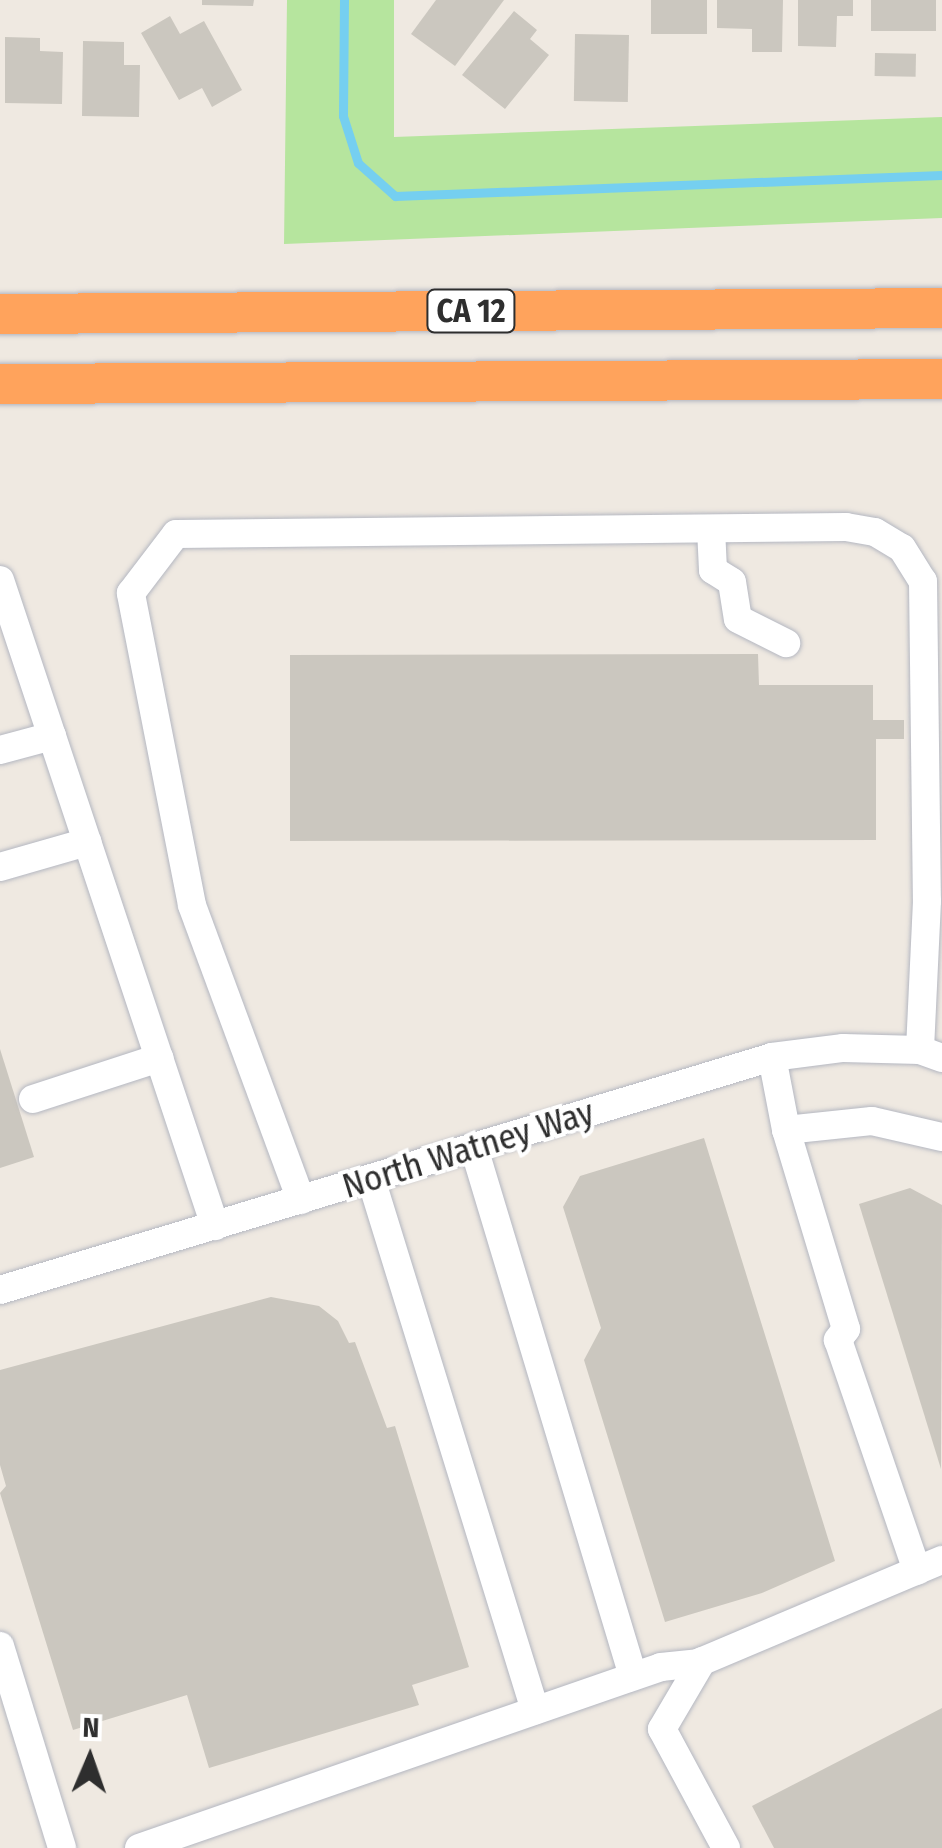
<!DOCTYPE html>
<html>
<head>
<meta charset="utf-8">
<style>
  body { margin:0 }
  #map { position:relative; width:942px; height:1848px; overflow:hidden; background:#efe9e1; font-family:"Fira Sans Condensed",sans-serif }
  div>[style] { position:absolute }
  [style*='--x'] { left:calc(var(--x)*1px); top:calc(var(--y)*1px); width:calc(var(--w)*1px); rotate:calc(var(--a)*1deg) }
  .green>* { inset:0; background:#b6e59e }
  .stream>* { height:9px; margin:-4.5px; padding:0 4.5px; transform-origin:4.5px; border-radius:4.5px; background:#75cff0 }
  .building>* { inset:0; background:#cbc7bf; transform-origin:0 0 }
  .roads { filter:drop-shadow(0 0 2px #b4b7c1) drop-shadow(0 0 2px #b4b7c1) }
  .minor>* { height:28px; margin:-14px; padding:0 14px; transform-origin:14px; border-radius:14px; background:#fff }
  .highway>* { height:40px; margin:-20px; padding:0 20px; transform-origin:20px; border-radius:20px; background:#ffa35c }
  span { translate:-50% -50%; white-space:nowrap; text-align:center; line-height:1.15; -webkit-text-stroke:8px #fff; paint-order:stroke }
  .shield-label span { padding:2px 8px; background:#fff; border:2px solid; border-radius:8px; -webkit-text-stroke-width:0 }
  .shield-label { font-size:32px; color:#2e2e2e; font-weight:700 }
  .street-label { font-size:35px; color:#2e2e2e }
  .north { position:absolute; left:40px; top:1708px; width:100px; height:100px; -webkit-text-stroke:8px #fff; paint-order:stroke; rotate:2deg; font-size:28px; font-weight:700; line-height:40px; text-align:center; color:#2e2e2e }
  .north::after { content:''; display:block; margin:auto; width:35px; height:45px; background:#2e2e2e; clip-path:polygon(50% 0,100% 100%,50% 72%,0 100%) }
</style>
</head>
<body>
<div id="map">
  <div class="green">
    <div style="clip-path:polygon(287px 0,394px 0,394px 137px,942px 117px,942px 218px,284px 244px)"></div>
  </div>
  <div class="stream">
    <div style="--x:344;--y:0;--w:116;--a:90.5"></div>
    <div style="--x:343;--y:116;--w:49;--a:72.3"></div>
    <div style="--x:358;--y:163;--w:50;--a:41.7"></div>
    <div style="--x:395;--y:196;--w:547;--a:-2.2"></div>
  </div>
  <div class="building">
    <div style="clip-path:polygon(202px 0,254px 0,253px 6px,202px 5px)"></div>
    <div style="clip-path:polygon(436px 0,504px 0,455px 66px,411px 34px)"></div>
    <div style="left:651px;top:0;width:56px;height:34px"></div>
    <div style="clip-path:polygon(717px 0,783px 0,782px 52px,752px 52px,752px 29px,717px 28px)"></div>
    <div style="clip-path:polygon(798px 0,853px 0,853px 16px,837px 16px,836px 47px,798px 46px)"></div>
    <div style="left:871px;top:0;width:65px;height:31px"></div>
    <div style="clip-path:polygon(514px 11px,537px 30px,530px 39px,549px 55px,505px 109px,462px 75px)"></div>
    <div style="clip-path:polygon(170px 16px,180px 34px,204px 21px,242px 90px,212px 107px,202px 88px,179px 100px,141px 33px)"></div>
    <div style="left:575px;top:34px;width:54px;height:67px;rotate:1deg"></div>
    <div style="clip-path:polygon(5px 37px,40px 38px,40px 51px,63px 52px,62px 104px,5px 103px)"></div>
    <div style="clip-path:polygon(83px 41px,124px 42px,124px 65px,140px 65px,139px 117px,82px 116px)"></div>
    <div style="left:875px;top:53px;width:41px;height:23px;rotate:1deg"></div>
    <div style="clip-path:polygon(758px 654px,759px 685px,873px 685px,873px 720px,904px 720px,904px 739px,876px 739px,876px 840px,290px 841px,290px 655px)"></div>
    <div style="clip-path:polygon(0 1049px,34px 1157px,0 1168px)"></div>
    <div style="clip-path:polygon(704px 1138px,835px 1561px,762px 1593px,665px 1622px,584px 1360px,601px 1328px,563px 1207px,580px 1176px)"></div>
    <div style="clip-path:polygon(910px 1188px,942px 1205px,941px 1469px,859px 1204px)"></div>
    <div style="clip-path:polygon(271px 1297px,319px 1306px,338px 1321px,349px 1343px,355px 1342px,387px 1428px,395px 1426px,469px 1667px,412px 1685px,419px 1705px,209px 1768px,187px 1695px,73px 1730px,0 1493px,6px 1486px,0 1465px,0 1370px)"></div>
    <div style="clip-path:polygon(942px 1708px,942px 1848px,774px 1848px,752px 1806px)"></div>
  </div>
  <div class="roads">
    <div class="minor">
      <div style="--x:711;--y:529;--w:41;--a:87.2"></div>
      <div style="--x:713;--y:570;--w:22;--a:32"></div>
      <div style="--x:732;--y:582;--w:37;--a:81"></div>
      <div style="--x:738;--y:619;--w:54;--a:26.6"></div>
      <div style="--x:0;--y:580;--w:681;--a:71.59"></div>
      <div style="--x:0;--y:750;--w:54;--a:-15.1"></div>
      <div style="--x:0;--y:867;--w:91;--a:-16"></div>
      <div style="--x:772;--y:1057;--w:74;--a:79.1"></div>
      <div style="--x:786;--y:1130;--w:86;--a:-6"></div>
      <div style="--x:872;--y:1121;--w:72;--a:12.9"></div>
      <div style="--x:33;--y:1099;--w:133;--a:-18"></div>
      <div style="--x:786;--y:1130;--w:208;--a:73.2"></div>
      <div style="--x:846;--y:1329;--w:14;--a:126"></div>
      <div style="--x:838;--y:1340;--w:244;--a:71.1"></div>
      <div style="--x:474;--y:1148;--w:551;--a:73.24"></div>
      <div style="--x:371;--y:1179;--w:556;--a:72.84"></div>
      <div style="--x:301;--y:1200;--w:314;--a:-110.3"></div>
      <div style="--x:192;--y:905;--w:318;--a:-101.1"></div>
      <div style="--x:131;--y:593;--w:74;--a:-52.7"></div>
      <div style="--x:176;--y:534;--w:670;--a:-0.6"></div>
      <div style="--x:846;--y:527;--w:29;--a:10"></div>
      <div style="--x:875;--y:532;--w:31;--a:31"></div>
      <div style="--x:902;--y:548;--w:39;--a:58"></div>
      <div style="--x:923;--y:581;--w:320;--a:89.3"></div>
      <div style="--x:927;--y:901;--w:149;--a:92.7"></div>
      <div style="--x:0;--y:1290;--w:806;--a:-16.79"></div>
      <div style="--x:772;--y:1057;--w:72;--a:-7.2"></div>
      <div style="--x:843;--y:1048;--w:77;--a:1.5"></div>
      <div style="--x:920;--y:1050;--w:23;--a:20"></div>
      <div style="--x:0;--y:1646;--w:211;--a:72.9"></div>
      <div style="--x:702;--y:1661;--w:79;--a:120.5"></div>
      <div style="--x:662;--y:1729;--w:135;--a:61.7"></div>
      <div style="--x:139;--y:1848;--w:552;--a:-19.12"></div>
      <div style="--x:661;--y:1667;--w:37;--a:-6"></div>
      <div style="--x:698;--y:1663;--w:265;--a:-22.9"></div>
    </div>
    <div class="highway">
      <div style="--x:0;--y:314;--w:942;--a:-0.36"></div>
      <div style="--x:0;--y:384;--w:942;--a:-0.3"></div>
    </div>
  </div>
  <div class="shield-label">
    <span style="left:471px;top:311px">CA 12</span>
  </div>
  <div class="street-label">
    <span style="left:468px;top:1149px;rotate:-17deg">North Watney Way</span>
  </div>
  <div class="north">N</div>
</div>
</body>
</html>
